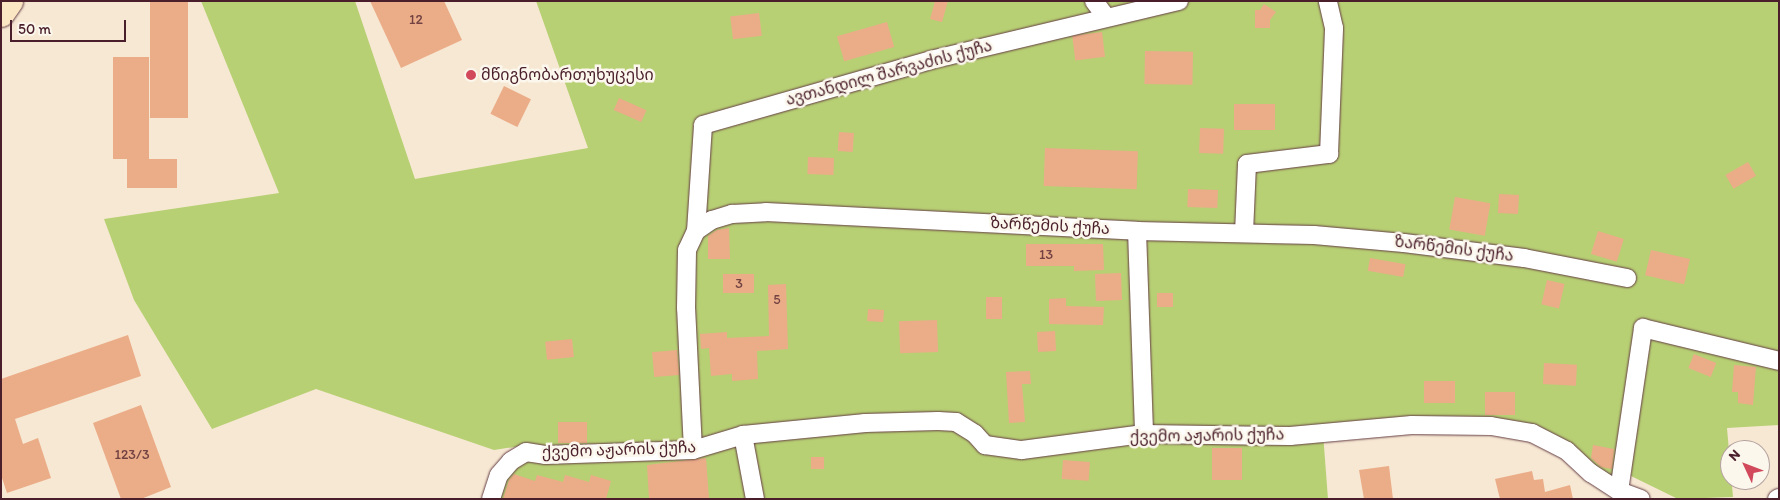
<!DOCTYPE html>
<html>
<head>
<meta charset="utf-8">
<style>
  body { margin:0 }
  #map { position:relative; width:1780px; height:500px; overflow:hidden; background:#f7e8d3; font-family:Itim,"Noto Sans Georgian",sans-serif }
  div>[style] { position:absolute }
  [style*='--x'] { left:calc(var(--x)*1px); top:calc(var(--y)*1px); width:calc(var(--w)*1px); rotate:calc(var(--a)*1deg) }
  .green>* { inset:0; background:#b8d074 }
  .building>* { inset:0; background:#ebac88; transform-origin:0 0 }
  .roads { filter:drop-shadow(0 0 1px #643d44) drop-shadow(0 0 1px #643d44) }
  .minor>* { height:18px; margin:-9px; padding:0 9px; transform-origin:9px; border-radius:9px; background:#fff }
  .secondary>* { height:25px; margin:-12.5px; padding:0 12.5px; transform-origin:12.5px; border-radius:12.5px; background:#fbe6c4 }
  .dots>* { width:14px; height:14px; translate:-50% -50%; box-sizing:border-box; border:2px solid #fbf7ec; border-radius:50% }
  span { translate:-50% -50%; white-space:nowrap; text-align:center; line-height:1.15; -webkit-text-stroke:5px #fbf7ec; paint-order:stroke }
  .number-label { font-size:14px; color:#724242 }
  .number-label span { -webkit-text-stroke-width:0 }
  .street-label { font-size:16px; color:#4a1f2b }
  .poi-label { font-size:16px; color:#4a1f2b }
  .left { translate:0 -50%; text-align:left }
  .frame { position:absolute; inset:0; border:2px solid #4a1f2b; pointer-events:none }
  .north { position:absolute; left:1720px; top:440px; width:50px; height:50px; box-sizing:border-box; background:#fbf7ec; border:1px solid #b4a19f; border-radius:50%; rotate:313deg; font-size:14px; font-weight:700; line-height:20px; text-align:center; color:#4a1f2b }
  .north::after { content:''; display:block; margin:auto; width:18px; height:22px; background:#d1495b; clip-path:polygon(50% 0,100% 100%,50% 72%,0 100%) }
  .scale { position:absolute; left:10px; top:20px; width:116px; height:22px; box-sizing:border-box; border:2px solid #4a1f2b; border-top:0; padding-left:6px; font-size:15px; line-height:18px; white-space:nowrap; color:#4a1f2b; -webkit-text-stroke:4px #fbf7ec; paint-order:stroke }
</style>
</head>
<body>
<div id="map">
  <div class="green">
    <div style="clip-path:polygon(201px 1px,355px 1px,415px 179px,588px 148px,536px 1px,1779px 1px,1779px 359px,1643px 328px,1619px 491px,1532px 433px,1323px 433px,1328px 499px,495px 499px,512px 466px,544px 454px,534px 444px,494px 450px,316px 389px,212px 429px,134px 300px,104px 219px,279px 193px)"></div>
    <div style="clip-path:polygon(1648px 338px,1779px 366px,1779px 425px,1727px 428px,1733px 497px,1678px 499px,1631px 476px,1634px 431px)"></div>
  </div>
  <div class="building">
    <div style="left:150px;top:1px;width:38px;height:117px"></div>
    <div style="clip-path:polygon(370px 1px,444px 1px,462px 40px,401px 68px)"></div>
    <div style="clip-path:polygon(935px 1px,948px 1px,942px 22px,930px 19px)"></div>
    <div style="clip-path:polygon(1264px 4px,1276px 12px,1270px 20px,1270px 28px,1255px 28px,1255px 10px,1260px 10px)"></div>
    <div style="left:759px;top:13px;width:23px;height:29px;rotate:83deg"></div>
    <div style="left:887px;top:22px;width:26px;height:52px;rotate:74deg"></div>
    <div style="left:1102px;top:32px;width:25px;height:30px;rotate:83deg"></div>
    <div style="left:1145px;top:51px;width:48px;height:33px;rotate:1deg"></div>
    <div style="clip-path:polygon(113px 57px,149px 57px,149px 159px,177px 159px,177px 188px,127px 188px,127px 159px,113px 159px)"></div>
    <div style="left:504px;top:86px;width:30px;height:31px;rotate:26deg"></div>
    <div style="left:619px;top:98px;width:30px;height:13px;rotate:24deg"></div>
    <div style="left:1234px;top:104px;width:41px;height:26px"></div>
    <div style="left:1200px;top:128px;width:24px;height:25px;rotate:2deg"></div>
    <div style="left:839px;top:132px;width:15px;height:19px;rotate:4deg"></div>
    <div style="left:1045px;top:148px;width:93px;height:38px;rotate:2deg"></div>
    <div style="left:808px;top:157px;width:26px;height:17px;rotate:2deg"></div>
    <div style="left:1748px;top:162px;width:16px;height:26px;rotate:60deg"></div>
    <div style="left:1188px;top:189px;width:30px;height:18px;rotate:2deg"></div>
    <div style="left:1499px;top:194px;width:20px;height:19px;rotate:3deg"></div>
    <div style="left:1455px;top:197px;width:36px;height:33px;rotate:10deg"></div>
    <div style="clip-path:polygon(729px 228px,730px 259px,708px 259px,708px 236px,717px 230px)"></div>
    <div style="left:1598px;top:231px;width:27px;height:24px;rotate:17deg"></div>
    <div style="clip-path:polygon(1026px 244px,1103px 244px,1104px 270px,1074px 271px,1074px 266px,1026px 266px)"></div>
    <div style="left:1651px;top:250px;width:40px;height:26px;rotate:13deg"></div>
    <div style="left:1370px;top:258px;width:36px;height:13px;rotate:10deg"></div>
    <div style="left:1121px;top:273px;width:27px;height:26px;rotate:88deg"></div>
    <div style="left:754px;top:274px;width:19px;height:31px;rotate:90deg"></div>
    <div style="left:1547px;top:280px;width:18px;height:25px;rotate:13deg"></div>
    <div style="clip-path:polygon(786px 284px,788px 349px,757px 351px,758px 379px,732px 381px,732px 374px,711px 376px,709px 348px,701px 349px,700px 334px,727px 332px,727px 338px,769px 336px,768px 285px)"></div>
    <div style="left:1173px;top:293px;width:14px;height:16px;rotate:90deg"></div>
    <div style="left:986px;top:297px;width:16px;height:22px"></div>
    <div style="clip-path:polygon(1066px 298px,1066px 306px,1104px 307px,1103px 325px,1049px 324px,1049px 299px)"></div>
    <div style="left:868px;top:309px;width:16px;height:12px;rotate:4deg"></div>
    <div style="left:937px;top:320px;width:32px;height:38px;rotate:88deg"></div>
    <div style="left:1055px;top:331px;width:20px;height:18px;rotate:87deg"></div>
    <div style="clip-path:polygon(128px 335px,141px 376px,15px 419px,23px 444px,38px 438px,51px 478px,7px 493px,1px 475px,1px 379px)"></div>
    <div style="left:572px;top:339px;width:18px;height:27px;rotate:84deg"></div>
    <div style="left:677px;top:350px;width:25px;height:25px;rotate:85deg"></div>
    <div style="left:1694px;top:354px;width:24px;height:15px;rotate:22deg"></div>
    <div style="left:1544px;top:363px;width:33px;height:21px;rotate:3deg"></div>
    <div style="clip-path:polygon(1734px 365px,1756px 367px,1753px 405px,1738px 403px,1738px 392px,1732px 392px)"></div>
    <div style="clip-path:polygon(1030px 371px,1031px 384px,1022px 384px,1025px 422px,1009px 423px,1006px 372px)"></div>
    <div style="left:1424px;top:381px;width:31px;height:22px"></div>
    <div style="left:1485px;top:392px;width:30px;height:23px"></div>
    <div style="clip-path:polygon(141px 405px,171px 487px,141px 499px,121px 499px,93px 423px)"></div>
    <div style="left:587px;top:422px;width:21px;height:29px;rotate:90deg"></div>
    <div style="clip-path:polygon(1593px 445px,1614px 449px,1612px 469px,1601px 467px,1591px 458px)"></div>
    <div style="left:1212px;top:448px;width:30px;height:32px"></div>
    <div style="left:811px;top:457px;width:13px;height:12px"></div>
    <div style="clip-path:polygon(706px 458px,709px 499px,649px 499px,647px 465px)"></div>
    <div style="left:1063px;top:460px;width:27px;height:19px;rotate:4deg"></div>
    <div style="clip-path:polygon(1389px 466px,1393px 499px,1364px 499px,1359px 470px)"></div>
    <div style="clip-path:polygon(1532px 471px,1534px 480px,1543px 479px,1545px 492px,1570px 485px,1573px 499px,1500px 499px,1495px 479px)"></div>
    <div style="clip-path:polygon(514px 474px,535px 481px,537px 475px,563px 482px,565px 475px,589px 482px,591px 475px,611px 481px,606px 499px,503px 499px,509px 480px)"></div>
  </div>
  <div class="roads">
    <div class="minor">
      <div style="--x:1094;--y:1;--w:20;--a:53"></div>
      <div style="--x:696;--y:231;--w:106;--a:-86.2"></div>
      <div style="--x:703;--y:125;--w:237;--a:-15.9"></div>
      <div style="--x:931;--y:60;--w:255;--a:-13.4"></div>
      <div style="--x:1137;--y:231;--w:203;--a:88"></div>
      <div style="--x:1244;--y:233;--w:69;--a:-87.5"></div>
      <div style="--x:1247;--y:164;--w:83;--a:-7"></div>
      <div style="--x:1329;--y:154;--w:126;--a:-87.7"></div>
      <div style="--x:1334;--y:28;--w:28;--a:-103"></div>
      <div style="--x:743;--y:435;--w:65;--a:79.4"></div>
      <div style="--x:693;--y:450;--w:142;--a:-92.8"></div>
      <div style="--x:686;--y:308;--w:58;--a:-89"></div>
      <div style="--x:687;--y:250;--w:21;--a:-65"></div>
      <div style="--x:696;--y:231;--w:19;--a:-35"></div>
      <div style="--x:712;--y:220;--w:21;--a:-17"></div>
      <div style="--x:732;--y:214;--w:34;--a:-3"></div>
      <div style="--x:766;--y:212;--w:371;--a:2.9"></div>
      <div style="--x:1137;--y:231;--w:177;--a:1.3"></div>
      <div style="--x:1314;--y:235;--w:90;--a:5.1"></div>
      <div style="--x:1404;--y:243;--w:121;--a:7.1"></div>
      <div style="--x:1524;--y:258;--w:105;--a:11"></div>
      <div style="--x:1619;--y:491;--w:165;--a:-81.6"></div>
      <div style="--x:1643;--y:328;--w:140;--a:13.6"></div>
      <div style="--x:491;--y:499;--w:25;--a:-72"></div>
      <div style="--x:499;--y:475;--w:18;--a:-49"></div>
      <div style="--x:511;--y:461;--w:17;--a:-31"></div>
      <div style="--x:526;--y:452;--w:19;--a:9"></div>
      <div style="--x:545;--y:455;--w:148;--a:-1.9"></div>
      <div style="--x:693;--y:450;--w:52;--a:-16.7"></div>
      <div style="--x:743;--y:435;--w:123;--a:-5.6"></div>
      <div style="--x:865;--y:423;--w:73;--a:-1.6"></div>
      <div style="--x:938;--y:421;--w:18;--a:3"></div>
      <div style="--x:956;--y:422;--w:22;--a:32"></div>
      <div style="--x:975;--y:434;--w:15;--a:48"></div>
      <div style="--x:985;--y:445;--w:37;--a:8"></div>
      <div style="--x:1022;--y:450;--w:123;--a:-7.5"></div>
      <div style="--x:1144;--y:434;--w:146;--a:0.8"></div>
      <div style="--x:1290;--y:436;--w:122;--a:-5.2"></div>
      <div style="--x:1412;--y:425;--w:79;--a:0.7"></div>
      <div style="--x:1491;--y:426;--w:42;--a:9.7"></div>
      <div style="--x:1532;--y:433;--w:39;--a:27"></div>
      <div style="--x:1567;--y:451;--w:33;--a:43"></div>
      <div style="--x:1591;--y:473;--w:33;--a:33"></div>
      <div style="--x:1619;--y:491;--w:23;--a:20"></div>
      <div style="--x:1777;--y:499;--w:2;--a:-27"></div>
    </div>
    <div class="secondary">
      <div style="--x:1;--y:14;--w:16;--a:-55"></div>
    </div>
  </div>
  <div class="dots">
    <div style="left:471px;top:75px;background:#d1495b"></div>
  </div>
  <div class="number-label">
    <span style="left:416px;top:20px">12</span>
    <span style="left:1046px;top:255px">13</span>
    <span style="left:739px;top:284px">3</span>
    <span style="left:777px;top:300px">5</span>
    <span style="left:132px;top:455px">123/3</span>
  </div>
  <div class="street-label">
    <span style="left:889px;top:73px;rotate:-15deg">ავთანდილ შარვაძის ქუჩა</span>
    <span style="left:1050px;top:226px;rotate:3deg">ზარწემის ქუჩა</span>
    <span style="left:1454px;top:249px;rotate:7deg">ზარწემის ქუჩა</span>
    <span style="left:1207px;top:436px;rotate:-1deg">ქვემო აჟარის ქუჩა</span>
    <span style="left:619px;top:450px;rotate:-2deg">ქვემო აჟარის ქუჩა</span>
  </div>
  <div class="poi-label">
    <span class="left" style="left:481px;top:75px">მწიგნობართუხუცესი</span>
  </div>
  <div class="frame"></div>
  <div class="north">N</div>
  <div class="scale">50 m</div>
</div>
</body>
</html>
